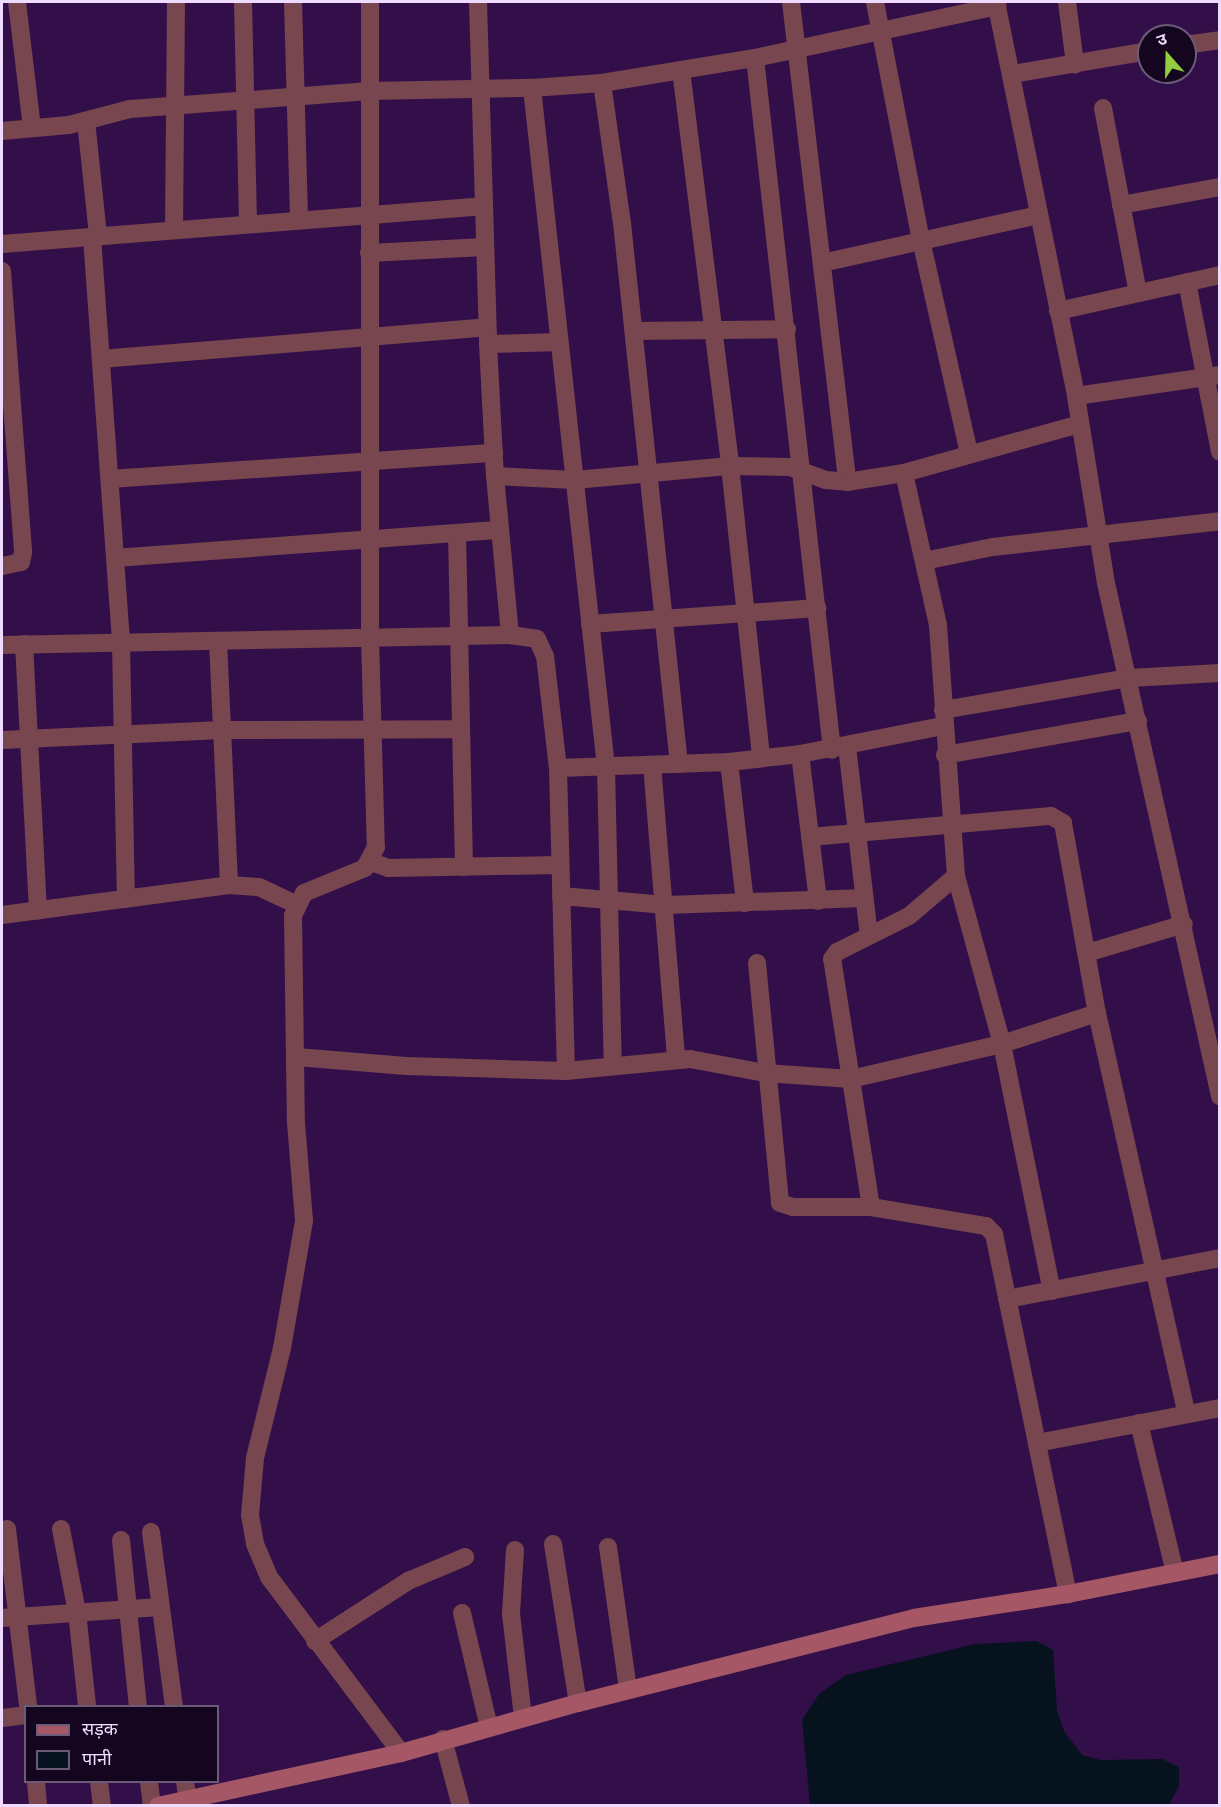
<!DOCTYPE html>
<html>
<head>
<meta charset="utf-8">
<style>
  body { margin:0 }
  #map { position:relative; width:1221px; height:1807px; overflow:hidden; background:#330f4a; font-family:"Asap Condensed","Noto Sans Devanagari",sans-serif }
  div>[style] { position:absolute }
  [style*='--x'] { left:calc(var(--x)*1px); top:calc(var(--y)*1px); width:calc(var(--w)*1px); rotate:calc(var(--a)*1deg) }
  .water>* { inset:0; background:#06121e }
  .street>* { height:18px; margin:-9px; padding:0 9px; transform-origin:9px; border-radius:9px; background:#78464f }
  .secondary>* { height:18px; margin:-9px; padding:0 9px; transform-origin:9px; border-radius:9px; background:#a65766 }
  span { translate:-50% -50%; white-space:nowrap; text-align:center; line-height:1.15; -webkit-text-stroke:4.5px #14061f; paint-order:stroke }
  .frame { position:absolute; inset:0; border:3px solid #eedbff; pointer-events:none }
  .legend { position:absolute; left:24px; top:1705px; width:195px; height:78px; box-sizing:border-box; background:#14061f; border:2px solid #6b5b79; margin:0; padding:8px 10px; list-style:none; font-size:18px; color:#eedbff }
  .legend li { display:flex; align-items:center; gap:12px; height:30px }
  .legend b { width:30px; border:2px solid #6b5b79 }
  .north { position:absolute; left:1137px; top:24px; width:60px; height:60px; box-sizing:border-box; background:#14061f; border:2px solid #6b5b79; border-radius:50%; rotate:340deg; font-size:16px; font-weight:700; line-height:24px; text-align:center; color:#eedbff }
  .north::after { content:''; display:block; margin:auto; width:21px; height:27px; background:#93cc3d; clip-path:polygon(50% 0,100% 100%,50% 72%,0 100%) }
</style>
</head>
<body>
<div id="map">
  <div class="water">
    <div style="clip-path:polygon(1037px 1641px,1053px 1650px,1057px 1710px,1064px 1731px,1082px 1755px,1100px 1760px,1162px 1759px,1179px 1767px,1179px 1786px,1169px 1805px,810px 1805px,802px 1720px,819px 1694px,846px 1675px,975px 1644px)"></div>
  </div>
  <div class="street">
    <div style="--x:17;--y:2;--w:127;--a:83.2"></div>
    <div style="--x:243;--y:2;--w:222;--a:88.7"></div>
    <div style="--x:293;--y:2;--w:218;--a:88.4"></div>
    <div style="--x:370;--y:2;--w:636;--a:90"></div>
    <div style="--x:370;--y:638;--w:209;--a:88.4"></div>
    <div style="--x:376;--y:847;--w:24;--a:118"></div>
    <div style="--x:365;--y:868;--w:66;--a:157.7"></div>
    <div style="--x:304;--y:893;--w:25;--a:116"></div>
    <div style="--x:293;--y:916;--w:207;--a:89.2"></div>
    <div style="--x:296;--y:1123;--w:98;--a:85.3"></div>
    <div style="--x:304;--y:1221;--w:129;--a:99.8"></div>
    <div style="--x:282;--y:1348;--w:113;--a:103.8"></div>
    <div style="--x:255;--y:1458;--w:57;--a:95"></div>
    <div style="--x:250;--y:1515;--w:29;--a:80"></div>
    <div style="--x:255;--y:1544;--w:36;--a:67"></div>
    <div style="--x:269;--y:1577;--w:220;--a:53.1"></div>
    <div style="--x:478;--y:2;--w:342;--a:88.3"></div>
    <div style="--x:488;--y:344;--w:132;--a:87"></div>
    <div style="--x:495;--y:476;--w:160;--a:84.6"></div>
    <div style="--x:791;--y:2;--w:483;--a:83.3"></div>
    <div style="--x:875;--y:2;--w:242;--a:79.1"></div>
    <div style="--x:921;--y:240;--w:218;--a:77.3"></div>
    <div style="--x:996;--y:2;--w:402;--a:78.5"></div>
    <div style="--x:1076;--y:396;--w:189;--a:80.9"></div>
    <div style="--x:1106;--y:583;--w:526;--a:77.47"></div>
    <div style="--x:1067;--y:2;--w:63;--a:82.6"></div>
    <div style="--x:1185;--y:45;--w:35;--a:-8"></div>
    <div style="--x:755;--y:58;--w:696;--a:83.65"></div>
    <div style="--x:681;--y:70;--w:399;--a:82.9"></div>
    <div style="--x:730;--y:466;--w:294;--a:83.9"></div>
    <div style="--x:1013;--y:74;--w:138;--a:-9.6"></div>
    <div style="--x:602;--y:83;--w:141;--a:81.9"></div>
    <div style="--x:622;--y:223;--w:544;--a:83.99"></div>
    <div style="--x:532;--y:88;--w:683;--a:83.78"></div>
    <div style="--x:606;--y:767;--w:299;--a:88.7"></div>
    <div style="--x:1103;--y:108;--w:188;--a:79.3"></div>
    <div style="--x:86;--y:121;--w:116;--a:84"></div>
    <div style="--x:2;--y:131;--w:67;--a:-5.1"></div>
    <div style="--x:69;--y:125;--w:63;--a:-14.7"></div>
    <div style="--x:130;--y:109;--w:240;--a:-4.3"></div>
    <div style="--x:369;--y:91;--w:163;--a:-1.1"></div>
    <div style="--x:532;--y:88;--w:70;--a:-4.1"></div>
    <div style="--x:602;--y:83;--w:155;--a:-9.3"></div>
    <div style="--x:755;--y:58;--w:248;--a:-12.1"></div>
    <div style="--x:1121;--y:205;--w:101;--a:-10.3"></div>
    <div style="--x:174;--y:230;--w:228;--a:-89.5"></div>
    <div style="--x:92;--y:237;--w:407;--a:85.9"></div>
    <div style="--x:121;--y:643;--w:256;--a:88.9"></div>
    <div style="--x:2;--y:244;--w:482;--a:-4.5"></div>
    <div style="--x:369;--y:253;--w:115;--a:-3"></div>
    <div style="--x:822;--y:263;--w:221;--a:-12.5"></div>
    <div style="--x:2;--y:271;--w:282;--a:85.7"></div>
    <div style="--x:23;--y:552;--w:10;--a:101"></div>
    <div style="--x:21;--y:562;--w:19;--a:168"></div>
    <div style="--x:1187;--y:282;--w:173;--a:79"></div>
    <div style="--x:1058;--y:311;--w:166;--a:-12.5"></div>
    <div style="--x:634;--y:331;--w:153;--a:-0.7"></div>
    <div style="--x:488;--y:344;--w:71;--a:-1.6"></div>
    <div style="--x:101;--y:359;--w:387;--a:-4.7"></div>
    <div style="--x:1076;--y:396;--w:146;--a:-8.3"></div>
    <div style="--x:904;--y:473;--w:156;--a:77.4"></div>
    <div style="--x:938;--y:625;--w:252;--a:85.9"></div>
    <div style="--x:956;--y:876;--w:174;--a:74.7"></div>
    <div style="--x:1002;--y:1044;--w:252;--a:78.6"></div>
    <div style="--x:495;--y:476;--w:80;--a:2.9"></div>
    <div style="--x:575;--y:480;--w:156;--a:-5.2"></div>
    <div style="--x:730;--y:466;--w:60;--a:1"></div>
    <div style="--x:790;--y:467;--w:38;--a:20"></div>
    <div style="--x:826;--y:480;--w:21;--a:5"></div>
    <div style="--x:847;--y:482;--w:58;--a:-9"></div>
    <div style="--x:904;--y:473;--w:182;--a:-15.6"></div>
    <div style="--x:110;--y:479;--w:385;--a:-3.9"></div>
    <div style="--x:457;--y:533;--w:334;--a:88.8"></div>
    <div style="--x:115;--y:558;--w:386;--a:-4.2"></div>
    <div style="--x:924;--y:561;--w:70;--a:-11.5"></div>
    <div style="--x:993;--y:547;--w:228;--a:-6.5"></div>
    <div style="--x:590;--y:624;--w:228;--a:-4"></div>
    <div style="--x:218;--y:641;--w:244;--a:87.4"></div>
    <div style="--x:24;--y:644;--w:267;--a:87"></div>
    <div style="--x:2;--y:645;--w:508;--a:-1.13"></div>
    <div style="--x:510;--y:635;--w:27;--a:8"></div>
    <div style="--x:537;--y:639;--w:19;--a:65"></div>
    <div style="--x:545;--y:656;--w:113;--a:83.4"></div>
    <div style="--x:558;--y:768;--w:303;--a:88.5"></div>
    <div style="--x:943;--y:710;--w:189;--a:-9.8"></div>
    <div style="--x:1129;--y:678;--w:91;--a:-3.1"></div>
    <div style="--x:2;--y:740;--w:220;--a:-2.6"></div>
    <div style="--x:222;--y:730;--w:239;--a:-0.2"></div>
    <div style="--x:847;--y:746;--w:191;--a:83.4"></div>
    <div style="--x:800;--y:754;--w:148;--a:83"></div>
    <div style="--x:945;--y:755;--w:196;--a:-10"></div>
    <div style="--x:729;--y:762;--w:142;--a:83.5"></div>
    <div style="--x:652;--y:765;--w:295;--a:85.3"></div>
    <div style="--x:558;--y:768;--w:171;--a:-2"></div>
    <div style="--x:729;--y:762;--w:71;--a:-6.4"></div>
    <div style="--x:800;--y:754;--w:146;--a:-11.1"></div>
    <div style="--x:810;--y:837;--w:242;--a:-5"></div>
    <div style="--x:1051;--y:816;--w:14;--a:30"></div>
    <div style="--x:1063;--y:823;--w:193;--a:79.9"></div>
    <div style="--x:1097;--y:1013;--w:411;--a:77.4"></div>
    <div style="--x:371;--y:862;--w:18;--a:19"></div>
    <div style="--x:388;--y:868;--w:171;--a:-1"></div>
    <div style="--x:561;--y:896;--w:105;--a:4.9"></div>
    <div style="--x:666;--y:905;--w:198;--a:-2"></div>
    <div style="--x:2;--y:915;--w:229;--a:-7.5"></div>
    <div style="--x:229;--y:885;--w:30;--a:4"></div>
    <div style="--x:259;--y:887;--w:42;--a:25.3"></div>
    <div style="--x:1087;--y:953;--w:101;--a:-16.6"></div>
    <div style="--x:757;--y:963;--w:241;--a:84.5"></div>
    <div style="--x:780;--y:1203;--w:14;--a:17"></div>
    <div style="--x:793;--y:1207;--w:78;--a:0"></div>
    <div style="--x:871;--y:1207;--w:117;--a:9.4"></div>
    <div style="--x:986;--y:1226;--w:11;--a:45"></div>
    <div style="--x:994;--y:1234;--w:368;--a:78.4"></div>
    <div style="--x:297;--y:1057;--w:109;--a:4.7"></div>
    <div style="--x:406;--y:1066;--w:160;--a:1.8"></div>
    <div style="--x:566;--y:1071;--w:125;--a:-5.5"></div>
    <div style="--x:690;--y:1059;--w:76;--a:10.6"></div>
    <div style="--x:765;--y:1073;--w:86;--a:4"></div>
    <div style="--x:851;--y:1079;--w:155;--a:-13.1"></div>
    <div style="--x:1002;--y:1044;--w:100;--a:-18.1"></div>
    <div style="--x:871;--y:1207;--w:251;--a:-98.9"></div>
    <div style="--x:832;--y:959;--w:9;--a:-54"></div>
    <div style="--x:837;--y:952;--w:80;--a:-26.6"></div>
    <div style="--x:909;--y:916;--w:62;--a:-40.4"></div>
    <div style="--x:1007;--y:1299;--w:217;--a:-10.9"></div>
    <div style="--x:1139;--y:1423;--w:154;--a:76.5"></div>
    <div style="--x:1037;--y:1443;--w:186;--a:-10.8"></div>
    <div style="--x:7;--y:1529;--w:178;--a:83.2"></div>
    <div style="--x:61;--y:1529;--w:85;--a:79.1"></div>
    <div style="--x:77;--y:1612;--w:95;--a:83.9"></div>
    <div style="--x:151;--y:1532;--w:176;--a:82.5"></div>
    <div style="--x:121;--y:1540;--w:167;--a:84.2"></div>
    <div style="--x:553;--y:1544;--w:161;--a:81.1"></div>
    <div style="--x:608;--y:1547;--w:144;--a:82"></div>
    <div style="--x:515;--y:1550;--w:64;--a:93.6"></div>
    <div style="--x:511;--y:1614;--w:104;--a:83.4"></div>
    <div style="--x:462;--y:1613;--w:117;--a:76.7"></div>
    <div style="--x:2;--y:1618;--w:158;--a:-4"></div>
    <div style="--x:315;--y:1641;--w:111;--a:-32.8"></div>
    <div style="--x:408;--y:1581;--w:62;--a:-22.8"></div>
    <div style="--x:2;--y:1718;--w:24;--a:-7"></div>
    <div style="--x:443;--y:1739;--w:69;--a:75"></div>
    <div style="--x:36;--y:1782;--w:24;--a:85"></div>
    <div style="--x:99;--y:1782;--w:24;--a:83"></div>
    <div style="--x:149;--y:1782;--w:24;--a:83"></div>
    <div style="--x:185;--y:1782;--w:24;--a:81"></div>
  </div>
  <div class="secondary">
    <div style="--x:158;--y:1806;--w:249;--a:-12.3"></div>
    <div style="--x:401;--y:1753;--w:184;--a:-15.8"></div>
    <div style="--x:578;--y:1703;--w:347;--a:-14.2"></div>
    <div style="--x:914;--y:1618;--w:156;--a:-8.9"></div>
    <div style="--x:1068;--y:1594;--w:155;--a:-11.2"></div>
  </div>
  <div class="frame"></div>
  <ul class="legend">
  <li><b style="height:8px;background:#a65766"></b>सड़क</li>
  <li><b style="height:16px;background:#06121e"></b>पानी</li>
  </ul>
  <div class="north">उ</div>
</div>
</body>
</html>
